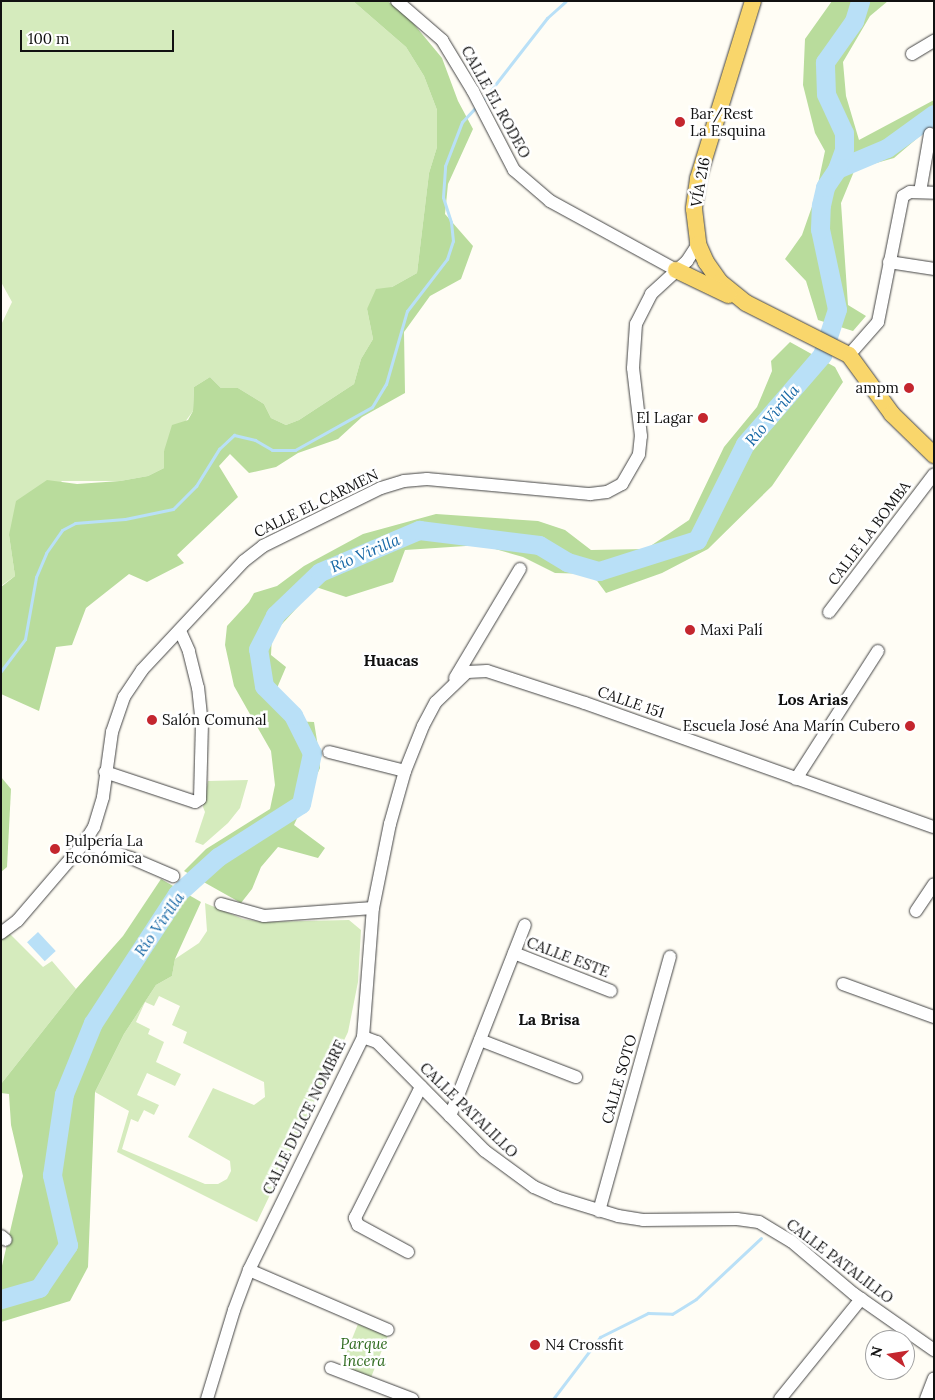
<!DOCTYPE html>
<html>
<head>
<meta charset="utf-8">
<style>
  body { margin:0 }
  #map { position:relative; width:935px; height:1400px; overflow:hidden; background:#fffdf5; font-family:Lora,serif }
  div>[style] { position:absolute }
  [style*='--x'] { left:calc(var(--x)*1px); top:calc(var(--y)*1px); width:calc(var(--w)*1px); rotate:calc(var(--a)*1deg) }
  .green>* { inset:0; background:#d5ebbd; transform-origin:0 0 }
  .forest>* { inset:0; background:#b9dc9c }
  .water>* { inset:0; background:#b9e0f7; transform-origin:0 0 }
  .stream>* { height:3px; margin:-1.5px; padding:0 1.5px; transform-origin:1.5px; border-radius:1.5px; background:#b9e0f7 }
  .river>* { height:19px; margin:-9.5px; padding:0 9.5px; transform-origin:9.5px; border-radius:9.5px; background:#b9e0f7 }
  .roads { filter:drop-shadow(0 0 1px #444) drop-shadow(0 0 1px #444) }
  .minor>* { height:12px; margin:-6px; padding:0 6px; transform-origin:6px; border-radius:6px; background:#fff }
  .major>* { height:16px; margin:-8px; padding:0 8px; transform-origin:8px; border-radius:8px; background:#f9d66b }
  .dots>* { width:14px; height:14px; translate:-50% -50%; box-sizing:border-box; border:2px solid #fff; border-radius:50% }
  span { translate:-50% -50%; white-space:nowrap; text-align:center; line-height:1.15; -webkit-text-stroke:5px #fff; paint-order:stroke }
  .street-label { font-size:15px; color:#111 }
  .poi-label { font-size:15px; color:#111 }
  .left { translate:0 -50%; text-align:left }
  .right { translate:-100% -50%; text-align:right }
  .park-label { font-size:15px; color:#2f6b1f; font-style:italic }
  .water-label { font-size:16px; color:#1768a6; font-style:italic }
  .neighbourhood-label { font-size:16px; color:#111; font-weight:700 }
  .frame { position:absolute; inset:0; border:2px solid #111; pointer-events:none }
  .north { position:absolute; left:865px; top:1330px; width:50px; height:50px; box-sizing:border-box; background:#fff; border:1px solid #a0a0a0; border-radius:50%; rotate:283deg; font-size:14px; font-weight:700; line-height:20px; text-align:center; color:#111 }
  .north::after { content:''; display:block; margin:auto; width:18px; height:22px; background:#c4262e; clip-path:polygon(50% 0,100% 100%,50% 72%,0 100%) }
  .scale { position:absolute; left:20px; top:30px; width:154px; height:22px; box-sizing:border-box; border:2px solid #111; border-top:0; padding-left:6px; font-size:15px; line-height:18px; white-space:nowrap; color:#111; -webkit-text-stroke:4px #fff; paint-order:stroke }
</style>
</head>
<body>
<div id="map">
  <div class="green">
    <div style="clip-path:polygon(1px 1px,353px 1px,406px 47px,424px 76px,437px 110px,437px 147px,429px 173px,417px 273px,392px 287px,367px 309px,373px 339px,361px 359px,354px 384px,299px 420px,286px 425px,271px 418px,264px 404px,238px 388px,221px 388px,210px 377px,194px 387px,193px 411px,164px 451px,164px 468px,148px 476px,120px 481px,62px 481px,9px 535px,15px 576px,1px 586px,1px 325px,12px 302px,1px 282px)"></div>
    <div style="clip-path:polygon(248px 780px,240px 808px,228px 823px,203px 845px,195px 842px,205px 812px,203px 807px,208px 781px)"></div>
    <div style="clip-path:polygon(evenodd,205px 903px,243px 919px,263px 922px,349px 920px,361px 930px,358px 982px,348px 1032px,257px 1222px,117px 1152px,129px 1111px,95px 1092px,124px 1034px,156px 985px,172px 976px,175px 959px,199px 943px,207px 931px,205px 903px,159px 996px,180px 1006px,172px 1025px,187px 1032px,183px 1043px,264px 1082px,265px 1097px,254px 1105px,213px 1088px,188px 1137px,230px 1161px,231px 1171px,227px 1179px,218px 1184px,205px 1184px,122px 1149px,131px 1119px,138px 1122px,144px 1110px,154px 1115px,159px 1105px,137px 1095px,147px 1073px,175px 1086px,181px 1074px,156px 1062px,164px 1042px,148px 1034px,150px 1029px,136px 1022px,145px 1002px,154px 1006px,159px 996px)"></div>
    <div style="clip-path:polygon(8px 932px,43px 967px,52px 961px,76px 989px,1px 1084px,1px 937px)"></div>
    <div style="left:358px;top:1324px;width:32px;height:46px;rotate:22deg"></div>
  </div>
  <div class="forest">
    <div style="clip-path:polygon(353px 1px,387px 1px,403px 11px,442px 58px,458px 101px,473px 129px,448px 184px,445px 214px,473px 246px,461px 279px,430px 296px,404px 332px,405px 393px,362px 417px,338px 439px,298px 453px,276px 467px,249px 473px,230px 454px,219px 466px,238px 497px,177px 555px,184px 563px,147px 582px,129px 574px,86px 608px,72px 645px,56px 647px,39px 711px,1px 694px,1px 587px,15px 576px,9px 535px,16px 501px,47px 480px,77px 484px,120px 481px,148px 476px,164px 468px,164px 451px,172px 425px,188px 420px,193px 411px,194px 387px,210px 377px,221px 388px,238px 388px,264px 404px,271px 418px,286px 425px,299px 420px,354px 384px,361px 359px,373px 339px,367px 309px,376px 289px,392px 287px,417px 273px,429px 173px,437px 147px,437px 110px,424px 76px,406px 47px)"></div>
    <div style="clip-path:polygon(832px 1px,888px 1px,870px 16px,843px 62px,846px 96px,859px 140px,934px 100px,934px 124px,894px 158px,855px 169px,841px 203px,848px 305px,866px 316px,853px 331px,818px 320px,806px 281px,785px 259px,802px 235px,815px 198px,825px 151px,815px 133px,803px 85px,805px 39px)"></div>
    <div style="clip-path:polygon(790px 342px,835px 367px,843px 382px,772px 486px,708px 549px,662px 573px,606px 593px,592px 574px,555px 573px,523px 557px,481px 545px,405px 550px,393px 582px,346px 597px,316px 587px,272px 635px,271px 655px,286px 667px,277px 688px,291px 721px,314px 722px,319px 753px,320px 768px,294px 825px,325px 848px,318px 858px,278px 847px,261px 867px,252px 889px,241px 903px,184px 871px,206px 849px,270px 809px,275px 785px,271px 751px,234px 686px,225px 645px,227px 626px,249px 602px,254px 593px,277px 586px,304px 566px,363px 534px,436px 514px,538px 521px,565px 530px,591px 550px,646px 549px,689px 520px,724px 447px,757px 407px,772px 371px,771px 361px)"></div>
    <div style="clip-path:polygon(1px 777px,11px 789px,7px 867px,1px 872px)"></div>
    <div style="clip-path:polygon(161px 879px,201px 902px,175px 959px,172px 976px,156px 985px,124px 1034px,95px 1092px,88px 1267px,70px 1301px,1px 1322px,1px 1270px,23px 1176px,11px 1125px,9px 1094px,1px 1093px,1px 1084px,76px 989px,123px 936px)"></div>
  </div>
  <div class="water">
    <div style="left:38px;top:932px;width:26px;height:15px;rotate:47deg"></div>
  </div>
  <div class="stream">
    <div style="--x:484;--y:99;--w:103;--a:-52.1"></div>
    <div style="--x:547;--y:18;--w:25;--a:-42"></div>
    <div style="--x:1;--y:671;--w:40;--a:-53"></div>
    <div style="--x:25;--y:639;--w:63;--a:-79.9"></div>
    <div style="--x:36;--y:577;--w:26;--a:-67"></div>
    <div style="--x:46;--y:553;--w:28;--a:-55"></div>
    <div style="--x:62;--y:530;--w:15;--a:-28"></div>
    <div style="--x:75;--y:523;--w:50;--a:-4.6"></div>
    <div style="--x:125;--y:519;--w:49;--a:-11.8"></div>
    <div style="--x:173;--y:509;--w:33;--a:-45"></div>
    <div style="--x:196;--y:486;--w:44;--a:-58.1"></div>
    <div style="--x:219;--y:449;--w:21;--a:-43"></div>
    <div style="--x:234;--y:435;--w:22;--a:13"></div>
    <div style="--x:255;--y:440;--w:20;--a:30"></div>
    <div style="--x:272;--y:450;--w:23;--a:0"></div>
    <div style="--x:295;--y:450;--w:88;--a:-29.2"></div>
    <div style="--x:372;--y:407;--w:27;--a:-59"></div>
    <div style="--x:386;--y:384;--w:76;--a:-74"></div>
    <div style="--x:407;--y:311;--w:66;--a:-52.4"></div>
    <div style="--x:447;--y:259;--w:19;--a:-72"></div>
    <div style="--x:453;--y:241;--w:19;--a:-96"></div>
    <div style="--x:451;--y:222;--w:26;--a:-108"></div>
    <div style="--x:443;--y:197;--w:31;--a:-86"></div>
    <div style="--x:445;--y:166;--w:47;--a:-68.9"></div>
    <div style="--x:462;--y:122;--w:19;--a:-47"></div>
    <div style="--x:553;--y:1399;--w:78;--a:-52.8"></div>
    <div style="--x:600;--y:1337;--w:54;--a:-26.6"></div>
    <div style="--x:648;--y:1313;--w:24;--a:2"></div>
    <div style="--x:672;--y:1314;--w:28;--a:-32"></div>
    <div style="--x:696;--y:1299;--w:89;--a:-43.2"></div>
  </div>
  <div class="river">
    <div style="--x:837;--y:169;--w:54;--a:-22.8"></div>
    <div style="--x:887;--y:148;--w:58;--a:-35.9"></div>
    <div style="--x:1;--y:1299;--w:40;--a:-16"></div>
    <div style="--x:39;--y:1288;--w:52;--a:-56"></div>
    <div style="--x:68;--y:1245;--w:72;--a:-102.9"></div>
    <div style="--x:52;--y:1175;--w:82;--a:-81.6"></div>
    <div style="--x:64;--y:1094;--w:77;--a:-67.8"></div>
    <div style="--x:93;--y:1023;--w:154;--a:-56.9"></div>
    <div style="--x:177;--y:894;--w:55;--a:-42.1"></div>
    <div style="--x:218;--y:857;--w:98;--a:-32.6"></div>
    <div style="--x:301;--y:804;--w:52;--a:-77.8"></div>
    <div style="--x:312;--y:753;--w:42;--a:-116.6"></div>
    <div style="--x:293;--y:715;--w:41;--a:-135"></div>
    <div style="--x:264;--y:686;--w:37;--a:-99"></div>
    <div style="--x:258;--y:649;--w:38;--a:-63"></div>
    <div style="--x:275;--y:615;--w:62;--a:-43.7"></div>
    <div style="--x:320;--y:572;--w:108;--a:-23"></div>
    <div style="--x:419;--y:530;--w:121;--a:7.1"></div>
    <div style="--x:539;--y:545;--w:33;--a:31"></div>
    <div style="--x:567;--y:562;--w:33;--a:16"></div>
    <div style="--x:599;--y:571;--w:103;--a:-17.6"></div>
    <div style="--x:697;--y:540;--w:107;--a:-63.4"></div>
    <div style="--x:745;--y:444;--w:118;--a:-49.1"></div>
    <div style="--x:822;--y:355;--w:48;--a:-71.9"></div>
    <div style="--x:837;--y:309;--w:82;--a:-102"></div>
    <div style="--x:820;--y:229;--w:24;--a:-88"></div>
    <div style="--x:821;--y:205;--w:18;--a:-77"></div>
    <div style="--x:825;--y:187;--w:22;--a:-56"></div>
    <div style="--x:837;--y:169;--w:20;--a:-70"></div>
    <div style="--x:844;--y:150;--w:17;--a:-90"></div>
    <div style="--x:844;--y:133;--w:43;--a:-114.8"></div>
    <div style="--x:826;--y:94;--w:32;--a:-92"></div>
    <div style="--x:825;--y:62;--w:50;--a:-54.7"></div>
    <div style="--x:854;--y:21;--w:21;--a:-73"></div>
  </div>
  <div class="roads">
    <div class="minor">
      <div style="--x:397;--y:1;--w:60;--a:40.9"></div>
      <div style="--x:442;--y:40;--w:60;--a:58.7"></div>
      <div style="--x:473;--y:91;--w:89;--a:62.6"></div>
      <div style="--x:514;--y:170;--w:48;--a:40.7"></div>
      <div style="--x:550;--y:201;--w:144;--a:28.7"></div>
      <div style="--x:912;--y:54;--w:26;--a:-31"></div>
      <div style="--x:920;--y:192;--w:59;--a:-80.2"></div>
      <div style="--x:889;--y:262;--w:46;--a:8.8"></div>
      <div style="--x:849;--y:355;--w:44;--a:-48.7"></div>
      <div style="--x:878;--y:322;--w:128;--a:-78.8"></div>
      <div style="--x:903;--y:196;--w:8;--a:-30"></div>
      <div style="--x:910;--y:192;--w:24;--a:2"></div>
      <div style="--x:829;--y:612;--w:173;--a:-52.7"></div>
      <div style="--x:455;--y:678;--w:127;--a:-59.2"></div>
      <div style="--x:329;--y:752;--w:78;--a:14"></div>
      <div style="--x:105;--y:772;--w:95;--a:18.4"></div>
      <div style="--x:195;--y:802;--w:6;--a:-31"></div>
      <div style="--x:200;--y:799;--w:74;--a:-88.5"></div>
      <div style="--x:202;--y:725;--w:37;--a:-96"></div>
      <div style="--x:198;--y:688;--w:38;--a:-104"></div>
      <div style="--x:189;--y:651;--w:22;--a:-114"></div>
      <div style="--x:796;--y:779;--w:152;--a:-57.4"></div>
      <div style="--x:84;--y:843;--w:49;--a:17.7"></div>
      <div style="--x:131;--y:858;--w:46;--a:23.2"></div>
      <div style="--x:221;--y:904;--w:45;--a:15.6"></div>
      <div style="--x:264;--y:916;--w:109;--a:-4.2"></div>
      <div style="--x:916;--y:911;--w:32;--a:-56"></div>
      <div style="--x:1;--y:933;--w:21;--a:-37"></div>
      <div style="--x:18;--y:920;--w:101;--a:-49.4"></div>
      <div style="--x:84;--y:843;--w:19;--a:-58"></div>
      <div style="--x:94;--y:827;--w:31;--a:-73"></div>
      <div style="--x:103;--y:797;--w:66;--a:-82.1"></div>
      <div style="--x:112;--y:732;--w:37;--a:-71"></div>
      <div style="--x:124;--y:697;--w:32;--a:-56"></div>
      <div style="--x:142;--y:670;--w:149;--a:-46.9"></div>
      <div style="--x:244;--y:561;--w:24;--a:-38"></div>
      <div style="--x:263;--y:546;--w:131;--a:-26.2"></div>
      <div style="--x:381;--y:488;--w:24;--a:-17"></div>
      <div style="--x:404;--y:481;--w:23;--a:-5"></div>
      <div style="--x:427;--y:479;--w:164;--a:5.3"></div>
      <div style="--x:590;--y:494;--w:17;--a:-7"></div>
      <div style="--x:607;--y:492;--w:17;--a:-28"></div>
      <div style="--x:622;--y:484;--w:34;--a:-60"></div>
      <div style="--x:639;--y:454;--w:18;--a:-84"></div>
      <div style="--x:641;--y:436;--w:68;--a:-96.7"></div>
      <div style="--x:633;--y:368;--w:44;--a:-86.1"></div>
      <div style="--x:636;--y:324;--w:34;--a:-63"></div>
      <div style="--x:651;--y:294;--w:49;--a:-42.5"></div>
      <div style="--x:687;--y:261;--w:20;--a:-57"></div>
      <div style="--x:514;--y:953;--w:104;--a:21.4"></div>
      <div style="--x:843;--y:984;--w:97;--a:19.9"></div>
      <div style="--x:363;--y:1037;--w:15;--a:20"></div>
      <div style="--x:377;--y:1042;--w:153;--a:45.3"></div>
      <div style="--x:485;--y:1151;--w:61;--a:36.3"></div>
      <div style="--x:534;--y:1187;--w:24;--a:24"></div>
      <div style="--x:556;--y:1197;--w:65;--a:17"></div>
      <div style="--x:618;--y:1216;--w:25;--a:9"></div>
      <div style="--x:643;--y:1220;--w:94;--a:-0.6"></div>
      <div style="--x:737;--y:1219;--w:22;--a:8"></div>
      <div style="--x:759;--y:1222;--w:37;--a:31"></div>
      <div style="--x:791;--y:1241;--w:82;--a:40.1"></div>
      <div style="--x:854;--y:1294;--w:98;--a:35"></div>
      <div style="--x:480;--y:1040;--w:103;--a:21.1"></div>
      <div style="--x:450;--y:1116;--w:205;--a:-68.6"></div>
      <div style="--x:599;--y:1211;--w:264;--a:-74.4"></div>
      <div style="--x:1;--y:1236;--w:6;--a:39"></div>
      <div style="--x:408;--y:1252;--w:57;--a:-151.6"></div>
      <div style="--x:358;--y:1225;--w:8;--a:-113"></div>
      <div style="--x:355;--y:1218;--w:147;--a:-63.3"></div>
      <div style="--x:249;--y:1270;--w:151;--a:23.3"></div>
      <div style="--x:331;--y:1368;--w:87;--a:20.9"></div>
      <div style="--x:207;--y:1399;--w:93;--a:-73.1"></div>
      <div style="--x:234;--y:1310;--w:43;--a:-69.4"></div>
      <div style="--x:249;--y:1270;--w:259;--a:-63.9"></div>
      <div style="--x:363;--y:1037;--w:129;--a:-85.6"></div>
      <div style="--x:373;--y:908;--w:86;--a:-78.6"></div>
      <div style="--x:390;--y:824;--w:55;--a:-74.2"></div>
      <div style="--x:405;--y:771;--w:48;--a:-68.2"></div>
      <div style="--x:423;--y:726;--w:27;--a:-62"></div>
      <div style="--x:436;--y:702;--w:43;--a:-44.1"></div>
      <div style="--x:467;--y:672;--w:20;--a:-3"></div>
      <div style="--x:487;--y:671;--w:103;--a:18.1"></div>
      <div style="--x:585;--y:703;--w:370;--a:19.6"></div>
      <div style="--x:780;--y:1399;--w:129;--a:-51"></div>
      <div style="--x:926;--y:1399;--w:22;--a:-69"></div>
    </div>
    <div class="major">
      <div style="--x:753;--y:1;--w:186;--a:107.2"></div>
      <div style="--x:698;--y:179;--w:30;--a:98"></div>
      <div style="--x:694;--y:209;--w:35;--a:83"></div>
      <div style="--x:698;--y:244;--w:20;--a:66"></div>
      <div style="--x:706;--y:262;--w:24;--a:55"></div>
      <div style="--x:720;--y:282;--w:33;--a:39"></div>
      <div style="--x:746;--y:303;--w:115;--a:26.8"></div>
      <div style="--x:849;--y:355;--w:73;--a:53.9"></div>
      <div style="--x:892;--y:414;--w:59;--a:44.3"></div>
      <div style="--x:676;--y:270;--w:58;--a:25.7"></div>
    </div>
  </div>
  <div class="dots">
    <div style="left:680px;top:122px;background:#c4262e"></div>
    <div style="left:909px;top:388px;background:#c4262e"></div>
    <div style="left:703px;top:418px;background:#c4262e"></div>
    <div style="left:690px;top:630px;background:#c4262e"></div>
    <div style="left:152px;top:720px;background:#c4262e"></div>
    <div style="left:910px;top:726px;background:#c4262e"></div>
    <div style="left:55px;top:849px;background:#c4262e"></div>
    <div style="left:535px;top:1345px;background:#c4262e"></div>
  </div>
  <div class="street-label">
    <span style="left:496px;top:102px;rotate:61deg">CALLE EL RODEO</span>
    <span style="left:700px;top:182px;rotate:-80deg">VÍA 216</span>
    <span style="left:316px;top:503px;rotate:-26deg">CALLE EL CARMEN</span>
    <span style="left:869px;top:533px;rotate:-53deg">CALLE LA BOMBA</span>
    <span style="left:631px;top:702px;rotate:19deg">CALLE 151</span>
    <span style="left:568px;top:957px;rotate:21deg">CALLE ESTE</span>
    <span style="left:619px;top:1079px;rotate:-74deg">CALLE SOTO</span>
    <span style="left:469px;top:1110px;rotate:44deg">CALLE PATALILLO</span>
    <span style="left:304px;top:1117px;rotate:-64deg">CALLE DULCE NOMBRE</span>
    <span style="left:840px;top:1261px;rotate:37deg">CALLE PATALILLO</span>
  </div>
  <div class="poi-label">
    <span class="left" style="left:690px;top:122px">Bar/Rest<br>La Esquina</span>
    <span class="right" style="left:899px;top:388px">ampm</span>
    <span class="right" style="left:693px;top:418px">El Lagar</span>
    <span class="left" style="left:700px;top:630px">Maxi Palí</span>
    <span class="left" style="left:162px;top:720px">Salón Comunal</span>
    <span class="right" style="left:900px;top:726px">Escuela José Ana Marín Cubero</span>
    <span class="left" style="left:65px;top:849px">Pulpería La<br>Económica</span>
    <span class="left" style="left:545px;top:1345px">N4 Crossfit</span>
  </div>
  <div class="park-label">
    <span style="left:364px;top:1352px">Parque<br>Incera</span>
  </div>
  <div class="water-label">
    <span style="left:772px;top:415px;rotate:-50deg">Río Virilla</span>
    <span style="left:365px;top:553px;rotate:-23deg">Río Virilla</span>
    <span style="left:159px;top:924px;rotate:-55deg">Río Virilla</span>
  </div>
  <div class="neighbourhood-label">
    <span style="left:391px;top:660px">Huacas</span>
    <span style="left:813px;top:699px">Los Arias</span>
    <span style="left:549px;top:1019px">La Brisa</span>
  </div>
  <div class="frame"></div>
  <div class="north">N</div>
  <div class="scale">100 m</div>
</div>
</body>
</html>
